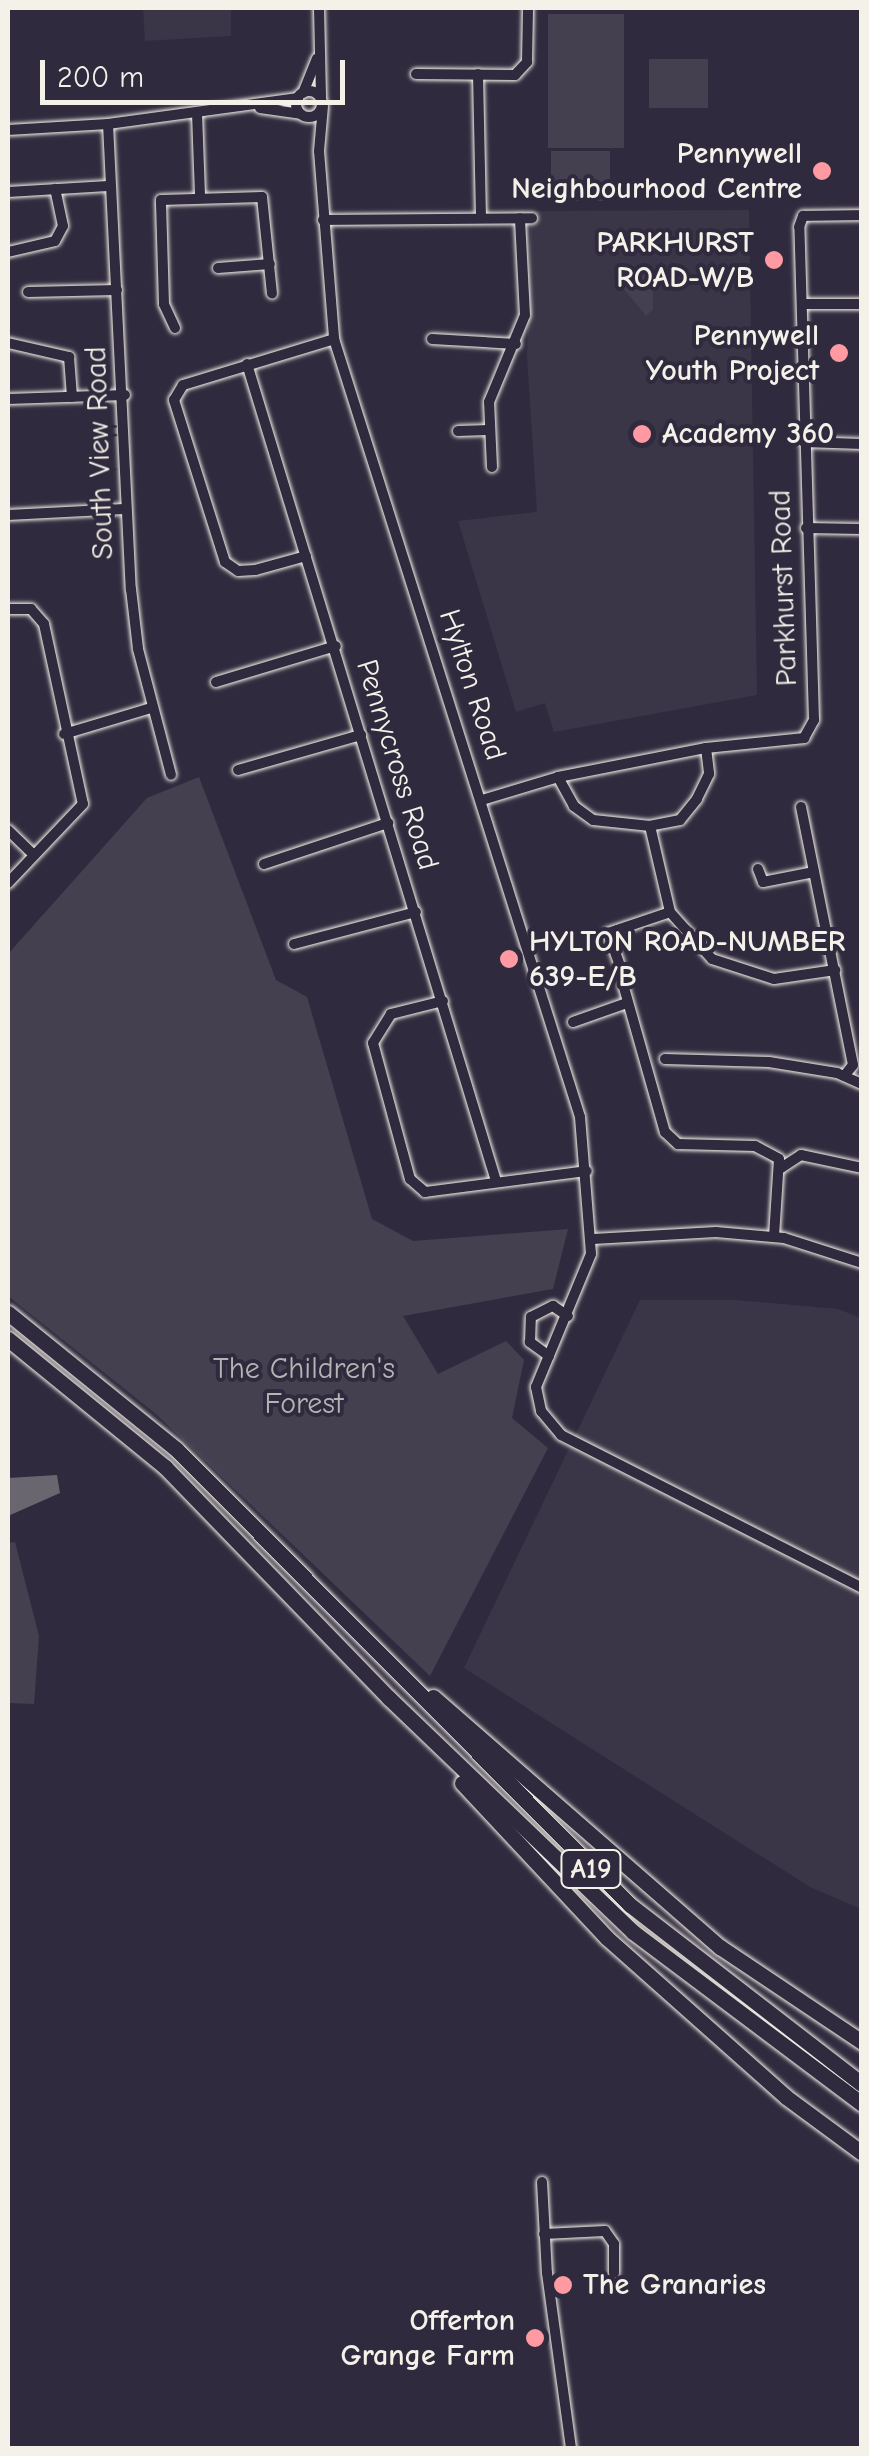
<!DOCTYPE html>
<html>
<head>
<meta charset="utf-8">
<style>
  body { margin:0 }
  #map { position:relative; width:869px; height:2456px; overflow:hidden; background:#2f2a3d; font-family:"Comic Neue",sans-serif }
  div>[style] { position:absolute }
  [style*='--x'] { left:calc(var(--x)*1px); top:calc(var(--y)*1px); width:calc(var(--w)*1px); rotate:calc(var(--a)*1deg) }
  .built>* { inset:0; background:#3b3647 }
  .green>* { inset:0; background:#454050; transform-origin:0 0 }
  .water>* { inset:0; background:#6a6670 }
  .roads { filter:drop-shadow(0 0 2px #f4f1e8) drop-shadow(0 0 2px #f4f1e8) }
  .minor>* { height:10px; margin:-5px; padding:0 5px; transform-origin:5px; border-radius:5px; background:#2f2a3d }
  .minor>.ring { margin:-5px; padding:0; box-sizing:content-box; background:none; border:10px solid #2f2a3d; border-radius:50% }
  .highway>* { height:15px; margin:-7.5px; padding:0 7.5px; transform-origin:7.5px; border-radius:7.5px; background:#2f2a3d }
  .dots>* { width:28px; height:28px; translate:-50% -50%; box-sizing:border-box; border:5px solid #2f2a3d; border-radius:50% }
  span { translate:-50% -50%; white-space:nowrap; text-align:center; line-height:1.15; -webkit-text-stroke:8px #2f2a3d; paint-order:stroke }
  .shield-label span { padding:2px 8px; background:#2f2a3d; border:2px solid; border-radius:8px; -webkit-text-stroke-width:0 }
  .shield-label { font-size:28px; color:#f4f1e8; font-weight:700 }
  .poi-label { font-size:30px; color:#f4f1e8; font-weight:700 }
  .right { translate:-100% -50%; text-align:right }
  .left { translate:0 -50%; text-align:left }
  .street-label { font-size:30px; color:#f4f1e8 }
  .park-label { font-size:30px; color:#b7b3b3 }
  .frame { position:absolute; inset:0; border:10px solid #f4f1e8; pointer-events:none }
  .scale { position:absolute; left:40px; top:60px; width:305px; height:45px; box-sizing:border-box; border:5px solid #f4f1e8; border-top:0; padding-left:12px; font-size:30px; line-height:35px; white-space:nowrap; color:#f4f1e8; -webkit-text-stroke:8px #2f2a3d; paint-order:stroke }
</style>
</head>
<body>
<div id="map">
  <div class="built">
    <div style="clip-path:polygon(143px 8px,231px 8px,231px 36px,145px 41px)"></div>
    <div style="clip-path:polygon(749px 210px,757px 695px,554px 732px,545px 703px,516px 712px,458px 521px,537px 512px,527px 356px,531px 211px)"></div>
    <div style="clip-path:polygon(640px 1300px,735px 1300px,838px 1309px,861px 1318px,861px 1909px,810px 1887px,464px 1668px)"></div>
  </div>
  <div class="green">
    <div style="left:548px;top:14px;width:76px;height:134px"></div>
    <div style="left:649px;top:59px;width:59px;height:49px"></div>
    <div style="left:551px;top:151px;width:59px;height:50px"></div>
    <div style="clip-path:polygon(645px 265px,653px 276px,653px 309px,646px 316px,623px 288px)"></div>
    <div style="clip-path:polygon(199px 777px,276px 980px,307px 997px,372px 1219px,413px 1241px,568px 1229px,553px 1289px,403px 1316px,438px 1374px,506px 1341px,524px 1360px,512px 1418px,548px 1448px,430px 1676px,156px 1414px,8px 1296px,8px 954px,147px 798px)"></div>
    <div style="clip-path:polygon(15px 1542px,39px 1636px,34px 1704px,8px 1703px,8px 1543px)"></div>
  </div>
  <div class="water">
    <div style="clip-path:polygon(57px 1475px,60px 1493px,8px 1516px,8px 1478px)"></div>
  </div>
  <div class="roads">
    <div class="minor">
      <div style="--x:319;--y:8;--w:89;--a:88.7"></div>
      <div style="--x:416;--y:74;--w:99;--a:0.6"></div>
      <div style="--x:515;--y:75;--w:18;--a:-47"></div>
      <div style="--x:527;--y:62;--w:54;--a:-88.9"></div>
      <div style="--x:478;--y:74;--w:144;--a:88.8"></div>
      <div class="ring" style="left:296px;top:91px;width:16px;height:16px"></div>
      <div style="--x:303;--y:93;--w:37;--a:-68"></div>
      <div style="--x:323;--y:106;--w:45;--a:95.1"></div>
      <div style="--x:319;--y:151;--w:189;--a:85.4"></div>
      <div style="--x:334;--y:339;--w:816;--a:72.45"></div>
      <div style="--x:580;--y:1117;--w:137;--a:85.4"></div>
      <div style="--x:591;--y:1254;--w:144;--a:112.5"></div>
      <div style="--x:536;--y:1387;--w:25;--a:78"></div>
      <div style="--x:541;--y:1411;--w:31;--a:50"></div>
      <div style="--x:561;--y:1435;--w:338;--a:26.9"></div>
      <div style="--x:260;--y:108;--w:41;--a:8.3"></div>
      <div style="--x:197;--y:113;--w:83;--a:87.9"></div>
      <div style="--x:108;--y:124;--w:466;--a:87.2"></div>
      <div style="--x:131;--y:589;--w:60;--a:83.3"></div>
      <div style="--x:138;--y:649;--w:130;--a:75.3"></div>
      <div style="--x:8;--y:130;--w:100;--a:-3.4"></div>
      <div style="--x:108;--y:124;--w:192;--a:-7.8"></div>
      <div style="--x:8;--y:192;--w:100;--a:-3.4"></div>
      <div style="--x:323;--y:220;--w:209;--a:-0.5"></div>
      <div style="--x:8;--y:252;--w:48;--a:-13.2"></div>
      <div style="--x:55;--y:241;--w:17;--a:-62"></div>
      <div style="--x:63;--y:226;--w:38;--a:-102"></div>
      <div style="--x:218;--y:268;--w:52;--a:-4.4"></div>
      <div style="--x:28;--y:292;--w:89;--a:-1.3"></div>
      <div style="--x:802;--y:304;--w:60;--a:0"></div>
      <div style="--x:175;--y:328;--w:26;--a:-115"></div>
      <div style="--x:164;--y:304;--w:104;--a:-91.7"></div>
      <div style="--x:161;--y:200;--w:101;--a:-1.7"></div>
      <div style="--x:262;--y:197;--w:97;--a:84.1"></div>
      <div style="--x:432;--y:339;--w:84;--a:3.4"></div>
      <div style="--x:8;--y:343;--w:63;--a:12.9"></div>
      <div style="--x:69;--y:357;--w:40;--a:85.7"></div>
      <div style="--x:247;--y:364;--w:854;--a:73.05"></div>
      <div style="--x:8;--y:399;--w:117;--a:-2"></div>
      <div style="--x:458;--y:431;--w:32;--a:-2"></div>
      <div style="--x:804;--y:442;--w:58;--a:2"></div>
      <div style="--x:492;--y:467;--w:65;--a:-92.6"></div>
      <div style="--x:489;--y:402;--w:94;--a:-67.5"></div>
      <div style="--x:525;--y:315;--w:97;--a:-93"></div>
      <div style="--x:8;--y:515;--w:116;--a:-3"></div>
      <div style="--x:806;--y:528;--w:56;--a:1"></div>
      <div style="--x:306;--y:556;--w:53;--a:164.6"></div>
      <div style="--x:255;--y:570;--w:17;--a:177"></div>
      <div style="--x:238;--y:571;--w:16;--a:-145"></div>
      <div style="--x:225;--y:562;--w:170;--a:-107.5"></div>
      <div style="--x:174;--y:400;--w:17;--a:-59"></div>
      <div style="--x:183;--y:385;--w:158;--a:-16.9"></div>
      <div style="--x:8;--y:609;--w:23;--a:0"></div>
      <div style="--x:31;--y:609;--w:20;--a:49"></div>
      <div style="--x:44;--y:624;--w:184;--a:77.8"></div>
      <div style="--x:83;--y:804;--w:109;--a:133.5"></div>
      <div style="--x:216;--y:682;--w:125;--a:-16.7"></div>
      <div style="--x:64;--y:734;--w:91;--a:-16.6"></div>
      <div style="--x:706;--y:748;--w:26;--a:83"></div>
      <div style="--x:709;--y:774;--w:28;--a:116"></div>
      <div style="--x:697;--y:799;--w:27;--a:129"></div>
      <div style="--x:680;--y:820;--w:31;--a:169"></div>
      <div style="--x:650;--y:826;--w:57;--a:-174"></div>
      <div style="--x:593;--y:820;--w:24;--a:-144"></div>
      <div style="--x:574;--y:806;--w:33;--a:-119"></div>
      <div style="--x:558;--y:777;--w:151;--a:-11.1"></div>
      <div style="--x:706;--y:748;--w:99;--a:-5.8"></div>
      <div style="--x:804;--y:738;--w:21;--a:-61"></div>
      <div style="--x:814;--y:720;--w:493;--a:-91.7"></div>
      <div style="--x:799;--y:227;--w:12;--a:-70"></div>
      <div style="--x:803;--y:216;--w:59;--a:-1"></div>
      <div style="--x:238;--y:770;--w:128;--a:-15.9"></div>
      <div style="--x:482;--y:800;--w:79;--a:-16.8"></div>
      <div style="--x:801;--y:807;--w:263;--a:78.6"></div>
      <div style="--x:853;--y:1065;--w:14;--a:129"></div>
      <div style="--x:650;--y:826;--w:88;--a:76.9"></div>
      <div style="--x:670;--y:912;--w:63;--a:48.2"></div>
      <div style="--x:712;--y:959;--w:65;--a:17.9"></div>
      <div style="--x:774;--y:979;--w:62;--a:-8.4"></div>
      <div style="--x:8;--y:830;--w:36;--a:44"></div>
      <div style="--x:264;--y:864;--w:131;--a:-18.3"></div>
      <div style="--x:758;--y:869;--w:14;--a:69"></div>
      <div style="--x:763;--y:882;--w:52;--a:-11.1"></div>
      <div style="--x:294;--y:944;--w:126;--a:-14.7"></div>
      <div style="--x:619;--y:963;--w:32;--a:-110"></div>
      <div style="--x:608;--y:933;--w:65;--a:-18.7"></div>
      <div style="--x:623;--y:984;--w:154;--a:74.2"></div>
      <div style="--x:665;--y:1132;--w:18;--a:43"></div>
      <div style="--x:678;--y:1144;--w:77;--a:1.5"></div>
      <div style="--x:755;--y:1146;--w:27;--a:28"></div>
      <div style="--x:779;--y:1159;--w:78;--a:93.7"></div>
      <div style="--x:443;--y:1001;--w:54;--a:166"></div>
      <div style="--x:391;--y:1014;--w:34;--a:122"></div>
      <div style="--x:373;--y:1043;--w:141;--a:74.8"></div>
      <div style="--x:410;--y:1179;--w:20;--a:41"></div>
      <div style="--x:425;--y:1192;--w:163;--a:-7.4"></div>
      <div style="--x:573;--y:1022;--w:57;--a:-19.4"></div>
      <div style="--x:665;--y:1059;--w:104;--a:1.7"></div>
      <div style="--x:769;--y:1062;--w:69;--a:9.2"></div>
      <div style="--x:837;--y:1073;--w:27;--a:24"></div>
      <div style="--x:781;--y:1168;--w:24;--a:-33"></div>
      <div style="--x:801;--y:1155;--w:62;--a:12"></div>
      <div style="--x:593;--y:1239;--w:123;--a:-3.3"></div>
      <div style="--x:716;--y:1232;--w:68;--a:5"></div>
      <div style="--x:784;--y:1238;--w:82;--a:17.8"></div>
      <div style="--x:549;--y:1356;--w:24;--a:-144"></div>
      <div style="--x:530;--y:1342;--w:25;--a:-88"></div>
      <div style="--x:531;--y:1317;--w:25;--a:-27"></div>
      <div style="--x:553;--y:1306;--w:18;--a:34"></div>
      <div style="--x:542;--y:2182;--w:91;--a:86.9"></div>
      <div style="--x:547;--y:2273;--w:177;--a:82.2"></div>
      <div style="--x:544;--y:2234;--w:61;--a:-2.8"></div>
      <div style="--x:605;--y:2231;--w:16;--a:55"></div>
      <div style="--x:614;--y:2244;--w:29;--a:90"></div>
    </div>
    <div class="highway">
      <div style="--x:8;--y:1313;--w:216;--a:39"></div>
      <div style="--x:176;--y:1449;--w:643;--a:45.13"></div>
      <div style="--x:630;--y:1905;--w:293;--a:37.7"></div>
      <div style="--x:8;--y:1339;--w:203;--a:39.2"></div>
      <div style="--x:165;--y:1467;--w:322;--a:45.9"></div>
      <div style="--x:389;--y:1698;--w:338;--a:43.8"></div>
      <div style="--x:633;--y:1932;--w:286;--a:36.9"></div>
      <div style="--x:433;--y:1697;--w:381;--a:41.1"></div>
      <div style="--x:720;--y:1947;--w:171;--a:33.8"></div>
      <div style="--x:462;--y:1783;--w:212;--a:46.9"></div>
      <div style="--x:607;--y:1938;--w:239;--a:41.6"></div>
      <div style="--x:786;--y:2097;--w:94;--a:36.4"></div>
    </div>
  </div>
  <div class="dots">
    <div style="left:822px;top:171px;background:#ff9aa2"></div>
    <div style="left:774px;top:260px;background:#ff9aa2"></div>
    <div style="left:839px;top:353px;background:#ff9aa2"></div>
    <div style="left:642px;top:434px;background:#ff9aa2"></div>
    <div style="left:509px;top:959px;background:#ff9aa2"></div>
    <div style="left:563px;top:2285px;background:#ff9aa2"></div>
    <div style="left:535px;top:2338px;background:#ff9aa2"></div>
  </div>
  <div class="shield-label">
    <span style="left:591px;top:1869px">A19</span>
  </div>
  <div class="poi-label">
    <span class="right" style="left:802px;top:171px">Pennywell<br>Neighbourhood Centre</span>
    <span class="right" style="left:754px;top:260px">PARKHURST<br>ROAD-W/B</span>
    <span class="right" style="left:819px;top:353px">Pennywell<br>Youth Project</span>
    <span class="left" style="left:662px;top:434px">Academy 360</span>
    <span class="left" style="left:529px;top:959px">HYLTON ROAD-NUMBER<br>639-E/B</span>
    <span class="left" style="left:583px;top:2285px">The Granaries</span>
    <span class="right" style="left:515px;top:2338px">Offerton<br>Grange Farm</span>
  </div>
  <div class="street-label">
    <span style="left:100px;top:453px;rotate:-92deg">South View Road</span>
    <span style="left:784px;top:588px;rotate:-92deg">Parkhurst Road</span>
    <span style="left:472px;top:685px;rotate:72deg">Hylton Road</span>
    <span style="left:397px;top:765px;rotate:73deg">Pennycross Road</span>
  </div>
  <div class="park-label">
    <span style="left:304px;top:1386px">The Children's<br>Forest</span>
  </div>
  <div class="frame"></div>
  <div class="scale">200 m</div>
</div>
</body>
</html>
